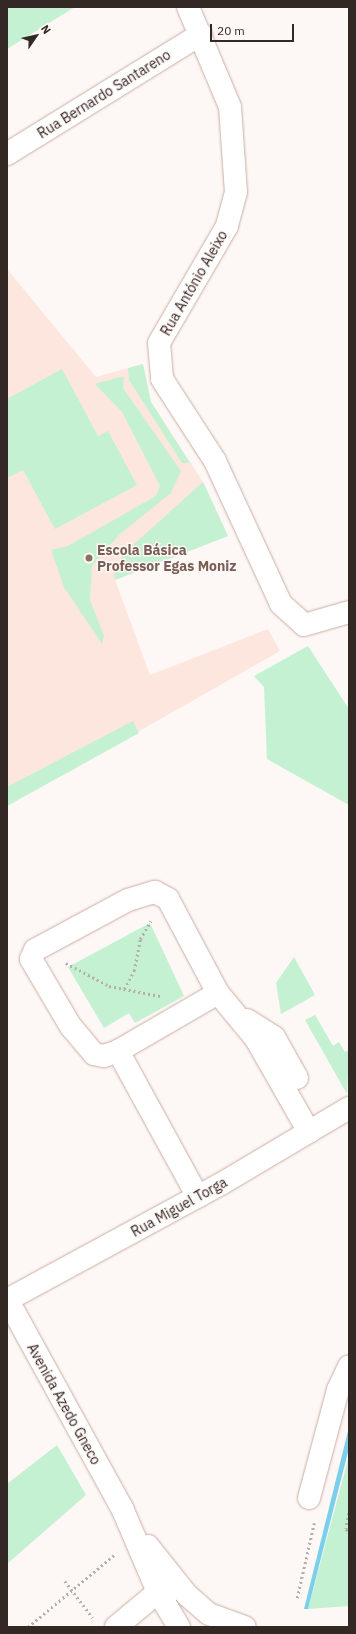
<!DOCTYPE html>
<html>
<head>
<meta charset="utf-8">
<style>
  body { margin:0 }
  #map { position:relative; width:356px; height:1634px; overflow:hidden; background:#fdf7f5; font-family:"IBM Plex Sans",sans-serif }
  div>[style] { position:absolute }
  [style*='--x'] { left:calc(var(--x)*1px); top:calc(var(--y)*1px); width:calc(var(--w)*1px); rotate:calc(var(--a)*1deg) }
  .built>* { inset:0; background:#fde6de }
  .green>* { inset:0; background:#c3f1d2 }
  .water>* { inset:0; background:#7ad0ea }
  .path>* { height:2.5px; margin-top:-1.25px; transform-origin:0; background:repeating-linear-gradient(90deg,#b6aeab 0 2px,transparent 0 5px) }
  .roads { filter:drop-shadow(0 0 1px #c9aea3) drop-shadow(0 0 1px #c9aea3) }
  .minor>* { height:22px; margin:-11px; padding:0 11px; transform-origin:11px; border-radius:11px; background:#fff }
  .dots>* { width:11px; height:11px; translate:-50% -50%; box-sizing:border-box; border:2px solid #fdf7f5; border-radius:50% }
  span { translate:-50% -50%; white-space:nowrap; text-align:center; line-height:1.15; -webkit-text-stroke:3px #fdf7f5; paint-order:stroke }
  .street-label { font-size:14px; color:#332824 }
  .education-label { font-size:14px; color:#785e54; font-weight:700 }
  .left { translate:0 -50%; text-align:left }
  .frame { position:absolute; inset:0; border:8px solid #332824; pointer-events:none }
  .north { position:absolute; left:16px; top:16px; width:40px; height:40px; -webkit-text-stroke:3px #fdf7f5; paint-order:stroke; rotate:56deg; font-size:11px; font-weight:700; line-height:16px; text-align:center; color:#332824 }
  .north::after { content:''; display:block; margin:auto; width:14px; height:18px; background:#332824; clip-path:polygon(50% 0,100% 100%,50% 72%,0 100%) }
  .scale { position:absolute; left:210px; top:24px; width:84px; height:18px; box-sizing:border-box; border:2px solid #332824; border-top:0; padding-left:5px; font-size:12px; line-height:14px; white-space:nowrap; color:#332824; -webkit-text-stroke:3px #fdf7f5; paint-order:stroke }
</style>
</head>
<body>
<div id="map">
  <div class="built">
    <div style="clip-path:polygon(7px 269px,96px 377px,143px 364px,151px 402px,203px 482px,228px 536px,115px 580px,150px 675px,268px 629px,280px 651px,7px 806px)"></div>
  </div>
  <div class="green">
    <div style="clip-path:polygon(7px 7px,75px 7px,7px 49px)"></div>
    <div style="clip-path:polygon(143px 364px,151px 402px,190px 463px,182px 463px,129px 380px,128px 368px)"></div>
    <div style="clip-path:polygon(62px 369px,98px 436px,108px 431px,137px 485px,55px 529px,23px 470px,7px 478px,7px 399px)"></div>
    <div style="clip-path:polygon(124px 376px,123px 388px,181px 471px,171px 493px,120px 534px,92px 566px,90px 600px,104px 636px,102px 644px,64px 587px,51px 550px,68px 546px,156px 496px,160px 486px,122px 412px,95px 384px)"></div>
    <div style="clip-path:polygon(203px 482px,228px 536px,115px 580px,114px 572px,124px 553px)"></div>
    <div style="clip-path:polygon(308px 646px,349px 709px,349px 805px,267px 759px,264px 687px,254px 676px)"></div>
    <div style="clip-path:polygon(133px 721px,139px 733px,7px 806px,7px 787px)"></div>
    <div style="clip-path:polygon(150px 923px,184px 996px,135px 1023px,129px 1013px,104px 1028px,68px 967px)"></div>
    <div style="clip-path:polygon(294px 957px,315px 995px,281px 1014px,276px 983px)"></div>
    <div style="clip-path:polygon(315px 1015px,333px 1046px,339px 1042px,345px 1052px,349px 1050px,347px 1094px,305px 1020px)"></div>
    <div style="clip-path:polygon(57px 1445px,86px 1495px,7px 1564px,7px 1484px)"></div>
    <div style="clip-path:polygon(349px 1456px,349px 1606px,308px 1609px)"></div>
  </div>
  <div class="water">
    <div style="clip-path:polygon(349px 1427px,349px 1448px,308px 1609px,304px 1609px)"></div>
  </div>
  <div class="path">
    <div style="--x:66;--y:963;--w:49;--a:28.1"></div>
    <div style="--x:109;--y:986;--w:52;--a:11.1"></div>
    <div style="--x:124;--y:989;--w:21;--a:-61"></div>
    <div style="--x:134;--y:971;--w:33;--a:-79"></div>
    <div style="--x:140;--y:939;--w:21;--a:-59"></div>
    <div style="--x:349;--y:1513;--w:16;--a:101"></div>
    <div style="--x:346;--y:1529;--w:4;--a:34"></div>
    <div style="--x:65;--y:1581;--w:46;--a:52.9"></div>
    <div style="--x:297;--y:1598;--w:77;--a:-77.2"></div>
    <div style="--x:28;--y:1627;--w:112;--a:-39.9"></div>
  </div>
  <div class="roads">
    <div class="minor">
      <div style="--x:188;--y:7;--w:108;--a:67.2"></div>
      <div style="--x:230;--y:107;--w:85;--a:86"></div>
      <div style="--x:236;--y:192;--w:35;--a:105"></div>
      <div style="--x:227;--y:226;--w:135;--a:120.2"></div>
      <div style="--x:159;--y:343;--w:36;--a:85"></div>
      <div style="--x:162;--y:379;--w:98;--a:57.1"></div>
      <div style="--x:215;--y:461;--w:157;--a:65.2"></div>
      <div style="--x:281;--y:604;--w:31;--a:42"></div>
      <div style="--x:304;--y:625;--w:47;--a:-16.1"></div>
      <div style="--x:7;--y:154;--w:228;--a:-31.7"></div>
      <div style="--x:218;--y:993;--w:116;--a:149.9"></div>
      <div style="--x:118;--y:1051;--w:15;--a:160"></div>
      <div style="--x:104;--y:1056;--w:10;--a:-169"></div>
      <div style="--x:94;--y:1054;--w:35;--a:-130"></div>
      <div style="--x:71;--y:1027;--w:79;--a:-120.5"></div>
      <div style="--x:31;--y:959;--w:10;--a:-66"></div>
      <div style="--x:35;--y:950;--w:106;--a:-28.3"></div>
      <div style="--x:128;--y:900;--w:28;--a:-17"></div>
      <div style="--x:155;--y:892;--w:15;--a:28"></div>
      <div style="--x:168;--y:899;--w:106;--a:62"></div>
      <div style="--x:218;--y:993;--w:60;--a:50.4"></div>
      <div style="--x:256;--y:1039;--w:107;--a:60.3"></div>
      <div style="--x:247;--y:1020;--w:32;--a:32"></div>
      <div style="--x:274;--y:1037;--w:47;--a:60.7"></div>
      <div style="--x:118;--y:1051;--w:166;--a:61.3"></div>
      <div style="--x:7;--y:1299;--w:239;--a:61.2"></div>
      <div style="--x:122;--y:1508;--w:91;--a:66.8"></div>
      <div style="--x:158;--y:1592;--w:41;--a:59"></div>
      <div style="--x:7;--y:1300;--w:243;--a:-28.5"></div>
      <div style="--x:221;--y:1184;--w:149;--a:-30.7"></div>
      <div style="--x:309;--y:1498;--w:112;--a:-75"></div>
      <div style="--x:338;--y:1390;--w:26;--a:-65"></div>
      <div style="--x:148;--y:1546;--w:63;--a:51.5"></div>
      <div style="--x:187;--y:1595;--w:29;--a:41"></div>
      <div style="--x:209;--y:1614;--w:38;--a:20"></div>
      <div style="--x:116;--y:1627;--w:55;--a:-39.8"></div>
      <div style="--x:158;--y:1592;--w:13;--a:-9"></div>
    </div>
  </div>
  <div class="dots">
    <div style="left:89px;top:558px;background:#8d6e63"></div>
  </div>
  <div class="street-label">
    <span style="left:104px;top:94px;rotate:-32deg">Rua Bernardo Santareno</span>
    <span style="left:194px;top:283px;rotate:-60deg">Rua António Aleixo</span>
    <span style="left:179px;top:1207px;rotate:-29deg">Rua Miguel Torga</span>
    <span style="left:64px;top:1404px;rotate:61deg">Avenida Azedo Gneco</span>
  </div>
  <div class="education-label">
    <span class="left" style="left:97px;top:558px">Escola Básica<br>Professor Egas Moniz</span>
  </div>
  <div class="frame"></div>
  <div class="north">N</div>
  <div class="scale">20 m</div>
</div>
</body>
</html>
